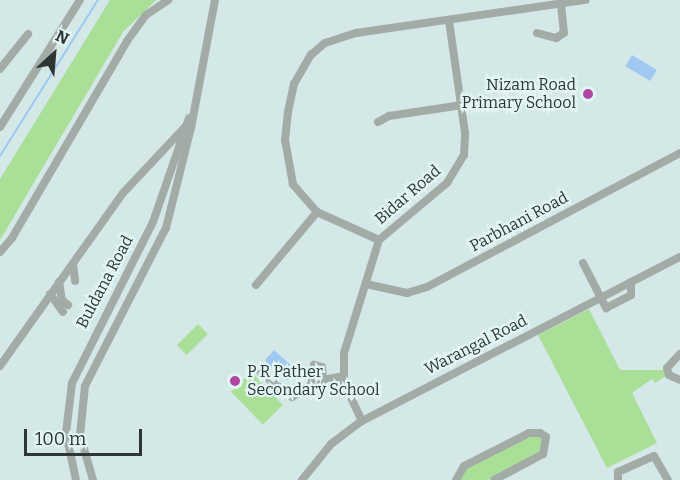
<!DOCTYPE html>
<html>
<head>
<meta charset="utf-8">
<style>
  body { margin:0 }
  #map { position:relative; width:680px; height:480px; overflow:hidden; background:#d4e8e7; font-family:Bitter,serif }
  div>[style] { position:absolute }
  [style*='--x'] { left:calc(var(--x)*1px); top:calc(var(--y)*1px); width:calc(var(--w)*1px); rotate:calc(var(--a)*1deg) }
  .green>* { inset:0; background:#a9df97; transform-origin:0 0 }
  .water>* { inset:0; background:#a0c9f2; transform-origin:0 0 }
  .stream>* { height:2px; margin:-1px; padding:0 1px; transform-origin:1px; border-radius:1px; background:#a0c9f2 }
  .minor>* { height:8px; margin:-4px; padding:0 4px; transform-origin:4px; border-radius:4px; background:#a3aba7 }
  .dots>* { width:16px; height:16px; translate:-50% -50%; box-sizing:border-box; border:3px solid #e1f5f4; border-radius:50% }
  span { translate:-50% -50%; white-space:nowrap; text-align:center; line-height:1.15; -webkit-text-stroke:4.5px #e1f5f4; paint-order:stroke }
  .poi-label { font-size:16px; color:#2e3635 }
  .right { translate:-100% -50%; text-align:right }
  .left { translate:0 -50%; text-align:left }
  .street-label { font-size:16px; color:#2e3635 }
  .north { position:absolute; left:24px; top:24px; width:60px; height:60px; -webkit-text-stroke:4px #e1f5f4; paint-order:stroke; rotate:26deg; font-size:16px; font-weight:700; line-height:24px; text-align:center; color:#2e3635 }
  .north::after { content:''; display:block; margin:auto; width:21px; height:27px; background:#2e3635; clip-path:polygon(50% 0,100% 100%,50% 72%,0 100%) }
  .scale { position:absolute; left:24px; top:429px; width:118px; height:27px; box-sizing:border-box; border:3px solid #2e3635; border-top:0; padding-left:8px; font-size:18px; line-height:21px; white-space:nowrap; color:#2e3635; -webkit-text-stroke:4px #e1f5f4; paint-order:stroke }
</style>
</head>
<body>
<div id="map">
  <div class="green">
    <div style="clip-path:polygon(110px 0,156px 0,123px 32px,0 240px,0 179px)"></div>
    <div style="clip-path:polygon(589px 309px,620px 370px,664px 370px,666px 376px,655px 383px,652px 379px,632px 393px,657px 443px,607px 468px,538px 335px)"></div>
    <div style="left:198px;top:324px;width:14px;height:30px;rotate:45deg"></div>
    <div style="left:251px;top:372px;width:46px;height:28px;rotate:46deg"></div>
    <div style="clip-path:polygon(530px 435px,541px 436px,544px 449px,488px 480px,460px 480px,462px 471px)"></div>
  </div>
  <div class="water">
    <div style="left:632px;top:55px;width:29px;height:13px;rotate:31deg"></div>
    <div style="left:274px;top:350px;width:30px;height:14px;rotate:42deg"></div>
  </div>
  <div class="stream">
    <div style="--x:0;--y:156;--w:184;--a:-57.9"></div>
  </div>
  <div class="minor">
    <div style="--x:537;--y:33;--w:20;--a:15"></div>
    <div style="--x:556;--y:38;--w:9;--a:-32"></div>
    <div style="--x:564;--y:33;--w:30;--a:-96"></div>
    <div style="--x:0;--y:69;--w:45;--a:-51.3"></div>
    <div style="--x:378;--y:122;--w:13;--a:-29"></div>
    <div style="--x:389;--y:116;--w:74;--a:-8.6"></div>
    <div style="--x:0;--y:127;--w:150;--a:-57.8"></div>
    <div style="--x:379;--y:240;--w:68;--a:-155.7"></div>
    <div style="--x:317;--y:212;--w:37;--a:-131"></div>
    <div style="--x:293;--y:184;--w:45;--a:-100.3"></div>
    <div style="--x:285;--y:140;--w:28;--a:-84"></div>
    <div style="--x:288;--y:112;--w:29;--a:-78"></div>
    <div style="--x:294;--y:84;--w:34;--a:-60"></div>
    <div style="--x:311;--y:55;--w:18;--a:-41"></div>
    <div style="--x:325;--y:43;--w:33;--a:-18"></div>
    <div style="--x:356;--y:33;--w:232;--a:-8.2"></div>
    <div style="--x:0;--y:252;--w:18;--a:-49"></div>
    <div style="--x:12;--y:238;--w:228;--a:-59.7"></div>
    <div style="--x:127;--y:41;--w:32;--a:-54"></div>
    <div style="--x:146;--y:15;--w:27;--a:-34"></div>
    <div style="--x:583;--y:263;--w:51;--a:62.9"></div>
    <div style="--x:606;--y:308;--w:28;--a:-27"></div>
    <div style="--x:631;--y:295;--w:13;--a:-90"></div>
    <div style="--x:73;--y:264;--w:17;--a:83"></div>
    <div style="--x:59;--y:282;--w:18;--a:81"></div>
    <div style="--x:62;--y:300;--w:8;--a:40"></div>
    <div style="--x:366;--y:284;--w:42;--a:12.4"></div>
    <div style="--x:407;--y:293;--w:21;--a:-17"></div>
    <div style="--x:427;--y:287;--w:286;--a:-27.9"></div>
    <div style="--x:256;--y:285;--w:95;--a:-50.1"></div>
    <div style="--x:50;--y:294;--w:22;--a:54"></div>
    <div style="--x:680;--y:354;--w:19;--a:133"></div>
    <div style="--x:667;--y:368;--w:7;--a:74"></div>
    <div style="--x:669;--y:375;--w:12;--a:24"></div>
    <div style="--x:0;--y:366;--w:212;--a:-54.6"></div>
    <div style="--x:123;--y:193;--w:91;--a:-46.8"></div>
    <div style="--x:261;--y:373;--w:39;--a:38"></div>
    <div style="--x:292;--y:397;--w:31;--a:-32"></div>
    <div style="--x:318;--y:381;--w:25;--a:-11"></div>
    <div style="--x:309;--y:387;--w:23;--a:-77"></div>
    <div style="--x:314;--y:365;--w:8;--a:14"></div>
    <div style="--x:322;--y:367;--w:12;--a:85"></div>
    <div style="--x:362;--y:421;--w:42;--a:-115.3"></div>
    <div style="--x:344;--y:383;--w:30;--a:-90"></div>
    <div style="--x:344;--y:353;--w:118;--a:-72.8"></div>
    <div style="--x:379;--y:240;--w:89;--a:-40"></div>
    <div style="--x:447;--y:183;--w:33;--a:-59"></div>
    <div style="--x:464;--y:155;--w:22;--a:-87"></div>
    <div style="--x:465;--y:133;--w:113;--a:-98.1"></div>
    <div style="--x:76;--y:480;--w:48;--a:-102"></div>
    <div style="--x:66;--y:433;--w:50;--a:-83.2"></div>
    <div style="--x:72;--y:383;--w:180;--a:-63.3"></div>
    <div style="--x:153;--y:222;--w:110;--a:-70.9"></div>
    <div style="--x:93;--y:480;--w:47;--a:-106.1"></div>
    <div style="--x:80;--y:435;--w:49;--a:-84.2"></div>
    <div style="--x:85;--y:386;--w:178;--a:-62.9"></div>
    <div style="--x:166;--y:228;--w:103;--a:-76"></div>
    <div style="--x:191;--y:128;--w:130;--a:-79.4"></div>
    <div style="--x:302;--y:480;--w:46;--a:-51.1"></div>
    <div style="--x:331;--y:444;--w:39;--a:-37"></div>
    <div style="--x:362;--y:421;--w:358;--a:-27.3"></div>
    <div style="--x:456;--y:480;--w:16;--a:-60"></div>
    <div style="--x:464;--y:466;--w:73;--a:-26.9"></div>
    <div style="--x:529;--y:433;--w:11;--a:0"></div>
    <div style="--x:540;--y:433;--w:7;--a:34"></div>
    <div style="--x:546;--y:437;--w:17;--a:100"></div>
    <div style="--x:543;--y:454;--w:55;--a:152"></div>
    <div style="--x:618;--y:480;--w:8;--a:-90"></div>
    <div style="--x:618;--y:472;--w:39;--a:-24"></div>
    <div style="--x:654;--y:456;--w:28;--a:60"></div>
  </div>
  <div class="dots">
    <div style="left:588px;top:94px;background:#b145a4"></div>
    <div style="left:235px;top:381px;background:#b145a4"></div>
  </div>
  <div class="poi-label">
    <span class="right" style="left:576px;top:94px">Nizam Road<br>Primary School</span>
    <span class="left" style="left:247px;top:381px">P R Pather<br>Secondary School</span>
  </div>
  <div class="street-label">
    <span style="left:408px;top:195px;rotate:-41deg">Bidar Road</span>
    <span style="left:519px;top:222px;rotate:-28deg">Parbhani Road</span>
    <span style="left:105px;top:282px;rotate:-62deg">Buldana Road</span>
    <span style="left:476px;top:345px;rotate:-27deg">Warangal Road</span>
  </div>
  <div class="north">N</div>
  <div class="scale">100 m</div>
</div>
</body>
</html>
